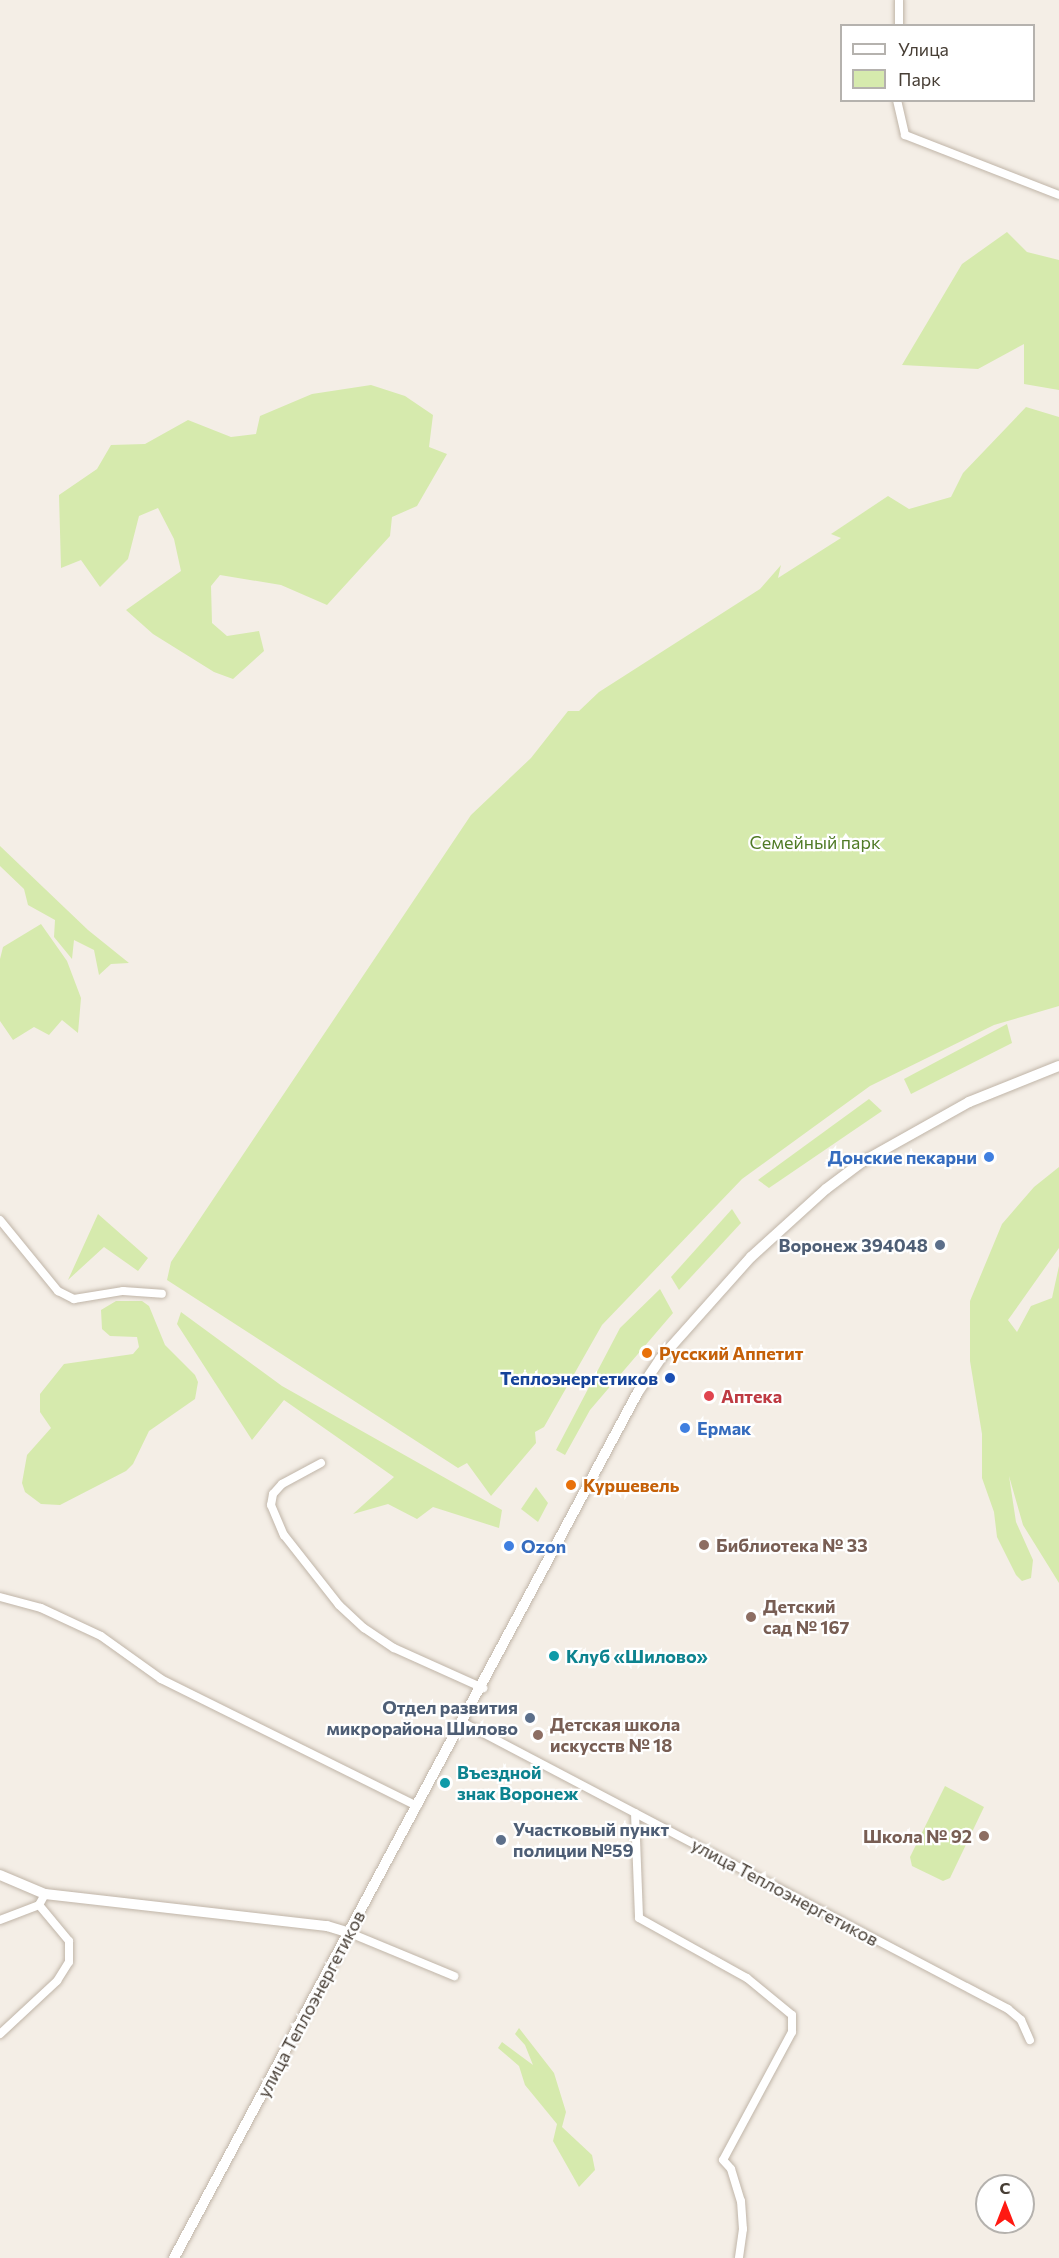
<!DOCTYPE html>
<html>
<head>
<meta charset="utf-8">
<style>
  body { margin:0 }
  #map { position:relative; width:1059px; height:2258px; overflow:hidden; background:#f4eee6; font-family:Commissioner,sans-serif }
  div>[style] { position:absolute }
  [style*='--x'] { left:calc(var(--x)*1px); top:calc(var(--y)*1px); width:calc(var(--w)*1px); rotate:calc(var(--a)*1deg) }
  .green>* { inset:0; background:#d6eaad }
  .roads { filter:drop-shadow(0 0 2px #c0b5a8) drop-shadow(0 0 2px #c0b5a8) }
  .minor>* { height:8px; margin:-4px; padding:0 4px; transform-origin:4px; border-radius:4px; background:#fff }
  .tertiary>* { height:10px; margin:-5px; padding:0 5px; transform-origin:5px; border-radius:5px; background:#fff }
  .dots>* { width:16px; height:16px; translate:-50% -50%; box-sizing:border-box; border:3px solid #fff; border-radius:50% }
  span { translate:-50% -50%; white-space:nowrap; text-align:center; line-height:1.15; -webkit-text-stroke:4.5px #fff; paint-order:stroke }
  .park-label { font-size:18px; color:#507b26 }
  .shop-label { font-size:18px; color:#366cbe; font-weight:700 }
  .right { translate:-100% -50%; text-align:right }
  .left { translate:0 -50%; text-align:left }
  .service-label { font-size:18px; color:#4e5e75; font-weight:700 }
  .food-label { font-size:18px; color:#c56008; font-weight:700 }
  .transit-label { font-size:18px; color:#164399; font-weight:700 }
  .health-label { font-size:18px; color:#be3a42; font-weight:700 }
  .education-label { font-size:18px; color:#785e54; font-weight:700 }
  .culture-label { font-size:18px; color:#0d838f; font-weight:700 }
  .street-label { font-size:18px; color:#473e35 }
  .legend { position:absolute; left:840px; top:24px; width:195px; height:78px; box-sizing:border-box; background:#fff; border:2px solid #b5b2ae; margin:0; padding:8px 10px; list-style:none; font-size:18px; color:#473e35 }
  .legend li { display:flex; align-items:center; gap:12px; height:30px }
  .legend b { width:30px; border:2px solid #b5b2ae }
  .north { position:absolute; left:975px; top:2174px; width:60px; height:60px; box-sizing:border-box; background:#fff; border:2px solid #b5b2ae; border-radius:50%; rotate:0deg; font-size:16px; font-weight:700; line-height:24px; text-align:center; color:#473e35 }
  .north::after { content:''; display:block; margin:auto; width:21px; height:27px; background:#ff1912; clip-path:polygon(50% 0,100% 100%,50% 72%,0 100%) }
</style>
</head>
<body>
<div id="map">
  <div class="green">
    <div style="clip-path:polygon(1007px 232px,1027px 252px,1059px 260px,1059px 390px,1024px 384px,1024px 344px,978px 369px,902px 365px,962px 264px)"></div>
    <div style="clip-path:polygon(371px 385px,405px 396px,433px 415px,429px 447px,447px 454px,417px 506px,392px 517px,390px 536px,327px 605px,281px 585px,220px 575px,211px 586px,212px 623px,227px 636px,259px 631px,264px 651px,233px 679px,214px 672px,153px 634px,126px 610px,181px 571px,174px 539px,158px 508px,139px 516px,128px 559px,100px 587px,81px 560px,61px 568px,59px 495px,97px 469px,111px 445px,145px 444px,188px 420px,231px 437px,256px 434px,260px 416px,312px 394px)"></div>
    <div style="clip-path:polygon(1026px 407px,1059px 417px,1059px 1006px,994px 1025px,870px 1086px,742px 1179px,602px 1325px,544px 1427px,535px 1432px,536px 1443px,491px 1496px,467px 1463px,458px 1468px,167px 1280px,171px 1262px,471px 815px,531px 758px,568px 711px,579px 711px,599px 692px,760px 589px,781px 565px,778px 578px,841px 538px,831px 534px,888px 496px,909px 509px,951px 497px,963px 473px)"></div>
    <div style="clip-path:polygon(0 846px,88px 930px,129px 963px,111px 964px,99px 975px,94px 950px,74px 940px,72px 959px,54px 937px,55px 920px,28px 905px,24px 889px,0 866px)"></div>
    <div style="clip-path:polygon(41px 924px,67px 961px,81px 998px,78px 1033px,62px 1020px,49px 1035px,34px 1027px,13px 1040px,0 1021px,0 959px,3px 947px)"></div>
    <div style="clip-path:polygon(1007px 1024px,1012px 1043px,911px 1094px,904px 1079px)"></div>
    <div style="clip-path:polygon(869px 1099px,882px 1111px,769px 1188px,758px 1180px)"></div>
    <div style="clip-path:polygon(1059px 1167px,1059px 1248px,1008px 1320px,1017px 1332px,1031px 1306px,1052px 1298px,1059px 1266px,1059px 1583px,1023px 1525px,1009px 1476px,1016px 1522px,1033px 1560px,1031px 1578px,1022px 1581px,1016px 1575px,997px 1537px,994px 1512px,982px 1478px,982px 1434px,970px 1361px,970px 1301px,1002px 1224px,1034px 1187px)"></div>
    <div style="clip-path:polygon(732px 1209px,741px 1223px,679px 1290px,671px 1277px)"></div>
    <div style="clip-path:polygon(98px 1214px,148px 1258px,138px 1271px,104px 1247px,68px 1280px)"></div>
    <div style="clip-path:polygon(660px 1289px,673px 1313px,590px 1410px,565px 1455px,556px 1450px,620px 1328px)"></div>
    <div style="clip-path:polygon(116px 1301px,142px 1301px,149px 1306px,165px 1345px,195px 1375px,198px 1382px,195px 1399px,149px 1431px,133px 1464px,126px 1471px,60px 1505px,41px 1504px,25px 1492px,22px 1483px,27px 1455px,51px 1428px,40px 1412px,40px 1394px,64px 1364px,133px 1354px,139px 1347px,137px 1337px,110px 1336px,102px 1329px,101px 1310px)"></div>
    <div style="clip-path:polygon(181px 1312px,282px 1386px,502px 1510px,499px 1528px,433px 1507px,417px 1519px,388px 1504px,353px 1514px,394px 1477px,284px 1400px,252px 1440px,177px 1324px)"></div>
    <div style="clip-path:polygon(536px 1487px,548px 1503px,538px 1522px,521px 1509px)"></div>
    <div style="clip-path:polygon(945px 1786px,984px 1807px,950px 1878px,943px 1881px,912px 1866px,910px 1857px)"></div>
    <div style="clip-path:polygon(519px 2028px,554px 2073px,566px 2112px,562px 2127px,592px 2155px,595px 2170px,579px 2187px,553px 2141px,557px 2124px,525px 2085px,519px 2066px,498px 2048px,502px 2042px,533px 2065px,525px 2045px,515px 2034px)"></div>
  </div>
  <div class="roads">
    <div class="minor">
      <div style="--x:899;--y:26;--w:26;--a:-90"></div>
      <div style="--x:897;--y:100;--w:36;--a:77"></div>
      <div style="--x:905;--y:135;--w:165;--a:21.3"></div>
      <div style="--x:0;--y:1220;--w:92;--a:50.8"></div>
      <div style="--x:58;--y:1291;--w:18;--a:27"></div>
      <div style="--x:74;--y:1299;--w:50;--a:-9.3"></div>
      <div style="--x:123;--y:1291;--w:39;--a:4"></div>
      <div style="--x:321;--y:1463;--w:44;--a:151.7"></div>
      <div style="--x:282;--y:1484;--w:13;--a:132"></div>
      <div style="--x:273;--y:1494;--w:11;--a:100"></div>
      <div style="--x:271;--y:1505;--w:33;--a:67"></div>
      <div style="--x:284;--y:1535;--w:89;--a:51.8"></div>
      <div style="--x:339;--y:1605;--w:34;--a:43"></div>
      <div style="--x:364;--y:1628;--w:36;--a:34"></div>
      <div style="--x:394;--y:1648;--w:98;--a:24.2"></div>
      <div style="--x:0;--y:1597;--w:42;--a:15"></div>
      <div style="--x:41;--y:1608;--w:66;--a:25"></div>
      <div style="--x:101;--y:1636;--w:74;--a:35.6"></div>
      <div style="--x:161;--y:1679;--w:286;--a:26.4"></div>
      <div style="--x:464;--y:1723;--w:615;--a:27.73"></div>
      <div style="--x:1008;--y:2009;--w:17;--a:40"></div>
      <div style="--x:1021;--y:2020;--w:22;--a:66"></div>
      <div style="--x:635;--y:1813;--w:105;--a:87.8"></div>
      <div style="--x:639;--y:1918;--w:124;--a:29.1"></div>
      <div style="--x:747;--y:1978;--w:58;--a:39.4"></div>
      <div style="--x:792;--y:2015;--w:17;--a:90"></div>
      <div style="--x:792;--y:2032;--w:145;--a:118.3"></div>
      <div style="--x:723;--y:2160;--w:12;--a:48"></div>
      <div style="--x:731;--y:2169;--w:34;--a:73"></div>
      <div style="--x:741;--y:2201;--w:28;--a:86"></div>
      <div style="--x:743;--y:2229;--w:29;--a:98"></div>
      <div style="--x:0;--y:1920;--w:42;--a:-21"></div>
      <div style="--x:350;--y:1933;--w:113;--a:22.5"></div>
      <div style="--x:0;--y:2034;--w:78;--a:-42.9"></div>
      <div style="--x:57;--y:1981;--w:22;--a:-58"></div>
      <div style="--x:69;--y:1962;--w:21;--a:-90"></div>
      <div style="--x:69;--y:1941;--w:47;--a:-129.8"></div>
      <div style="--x:39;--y:1905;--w:13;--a:-61"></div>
    </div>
    <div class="tertiary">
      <div style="--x:0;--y:1875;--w:49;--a:22.9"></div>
      <div style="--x:45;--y:1894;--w:284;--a:6.5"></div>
      <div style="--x:327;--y:1926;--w:24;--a:17"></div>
      <div style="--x:174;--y:2258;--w:982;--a:-61.82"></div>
      <div style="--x:638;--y:1392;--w:40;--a:-56"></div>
      <div style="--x:660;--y:1359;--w:137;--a:-48.3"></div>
      <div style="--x:751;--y:1257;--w:101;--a:-42.2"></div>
      <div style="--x:826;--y:1189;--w:45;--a:-36.9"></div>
      <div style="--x:862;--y:1162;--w:123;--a:-29.3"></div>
      <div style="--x:969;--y:1102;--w:97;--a:-21.8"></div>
    </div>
  </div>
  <div class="dots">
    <div style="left:989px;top:1157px;background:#3f7fe0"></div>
    <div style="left:940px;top:1245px;background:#5c6f8a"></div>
    <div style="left:647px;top:1353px;background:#e8710a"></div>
    <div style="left:670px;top:1378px;background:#1a4fb4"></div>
    <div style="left:709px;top:1396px;background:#e0444e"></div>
    <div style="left:685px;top:1428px;background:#3f7fe0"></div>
    <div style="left:571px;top:1485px;background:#e8710a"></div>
    <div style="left:704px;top:1545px;background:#8d6e63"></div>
    <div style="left:509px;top:1546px;background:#3f7fe0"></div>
    <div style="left:751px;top:1617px;background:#8d6e63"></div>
    <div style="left:554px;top:1656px;background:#0f9aa8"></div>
    <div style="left:530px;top:1718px;background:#5c6f8a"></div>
    <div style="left:538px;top:1735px;background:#8d6e63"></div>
    <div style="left:445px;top:1783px;background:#0f9aa8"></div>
    <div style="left:984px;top:1836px;background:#8d6e63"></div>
    <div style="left:501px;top:1840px;background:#5c6f8a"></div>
  </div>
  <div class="park-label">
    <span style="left:815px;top:842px">Семейный парк</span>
  </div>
  <div class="shop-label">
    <span class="right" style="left:977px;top:1157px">Донские пекарни</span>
    <span class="left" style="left:697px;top:1428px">Ермак</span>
    <span class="left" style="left:521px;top:1546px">Ozon</span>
  </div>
  <div class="service-label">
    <span class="right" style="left:928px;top:1245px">Воронеж 394048</span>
    <span class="right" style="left:518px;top:1718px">Отдел развития<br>микрорайона Шилово</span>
    <span class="left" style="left:513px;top:1840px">Участковый пункт<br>полиции №59</span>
  </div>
  <div class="food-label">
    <span class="left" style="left:659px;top:1353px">Русский Аппетит</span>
    <span class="left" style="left:583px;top:1485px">Куршевель</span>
  </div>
  <div class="transit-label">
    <span class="right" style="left:658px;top:1378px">Теплоэнергетиков</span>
  </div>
  <div class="health-label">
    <span class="left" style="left:721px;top:1396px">Аптека</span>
  </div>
  <div class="education-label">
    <span class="left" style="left:716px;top:1545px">Библиотека № 33</span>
    <span class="left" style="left:763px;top:1617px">Детский<br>сад № 167</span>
    <span class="left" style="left:550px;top:1735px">Детская школа<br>искусств № 18</span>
    <span class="right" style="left:972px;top:1836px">Школа № 92</span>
  </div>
  <div class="culture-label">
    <span class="left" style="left:566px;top:1656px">Клуб «Шилово»</span>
    <span class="left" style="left:457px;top:1783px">Въездной<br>знак Воронеж</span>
  </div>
  <div class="street-label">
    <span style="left:785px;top:1892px;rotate:28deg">улица Теплоэнергетиков</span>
    <span style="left:311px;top:2004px;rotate:-62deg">улица Теплоэнергетиков</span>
  </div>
  <ul class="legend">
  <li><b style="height:8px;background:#fff"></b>Улица</li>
  <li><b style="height:16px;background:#d6eaad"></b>Парк</li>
  </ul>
  <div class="north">С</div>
</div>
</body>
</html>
